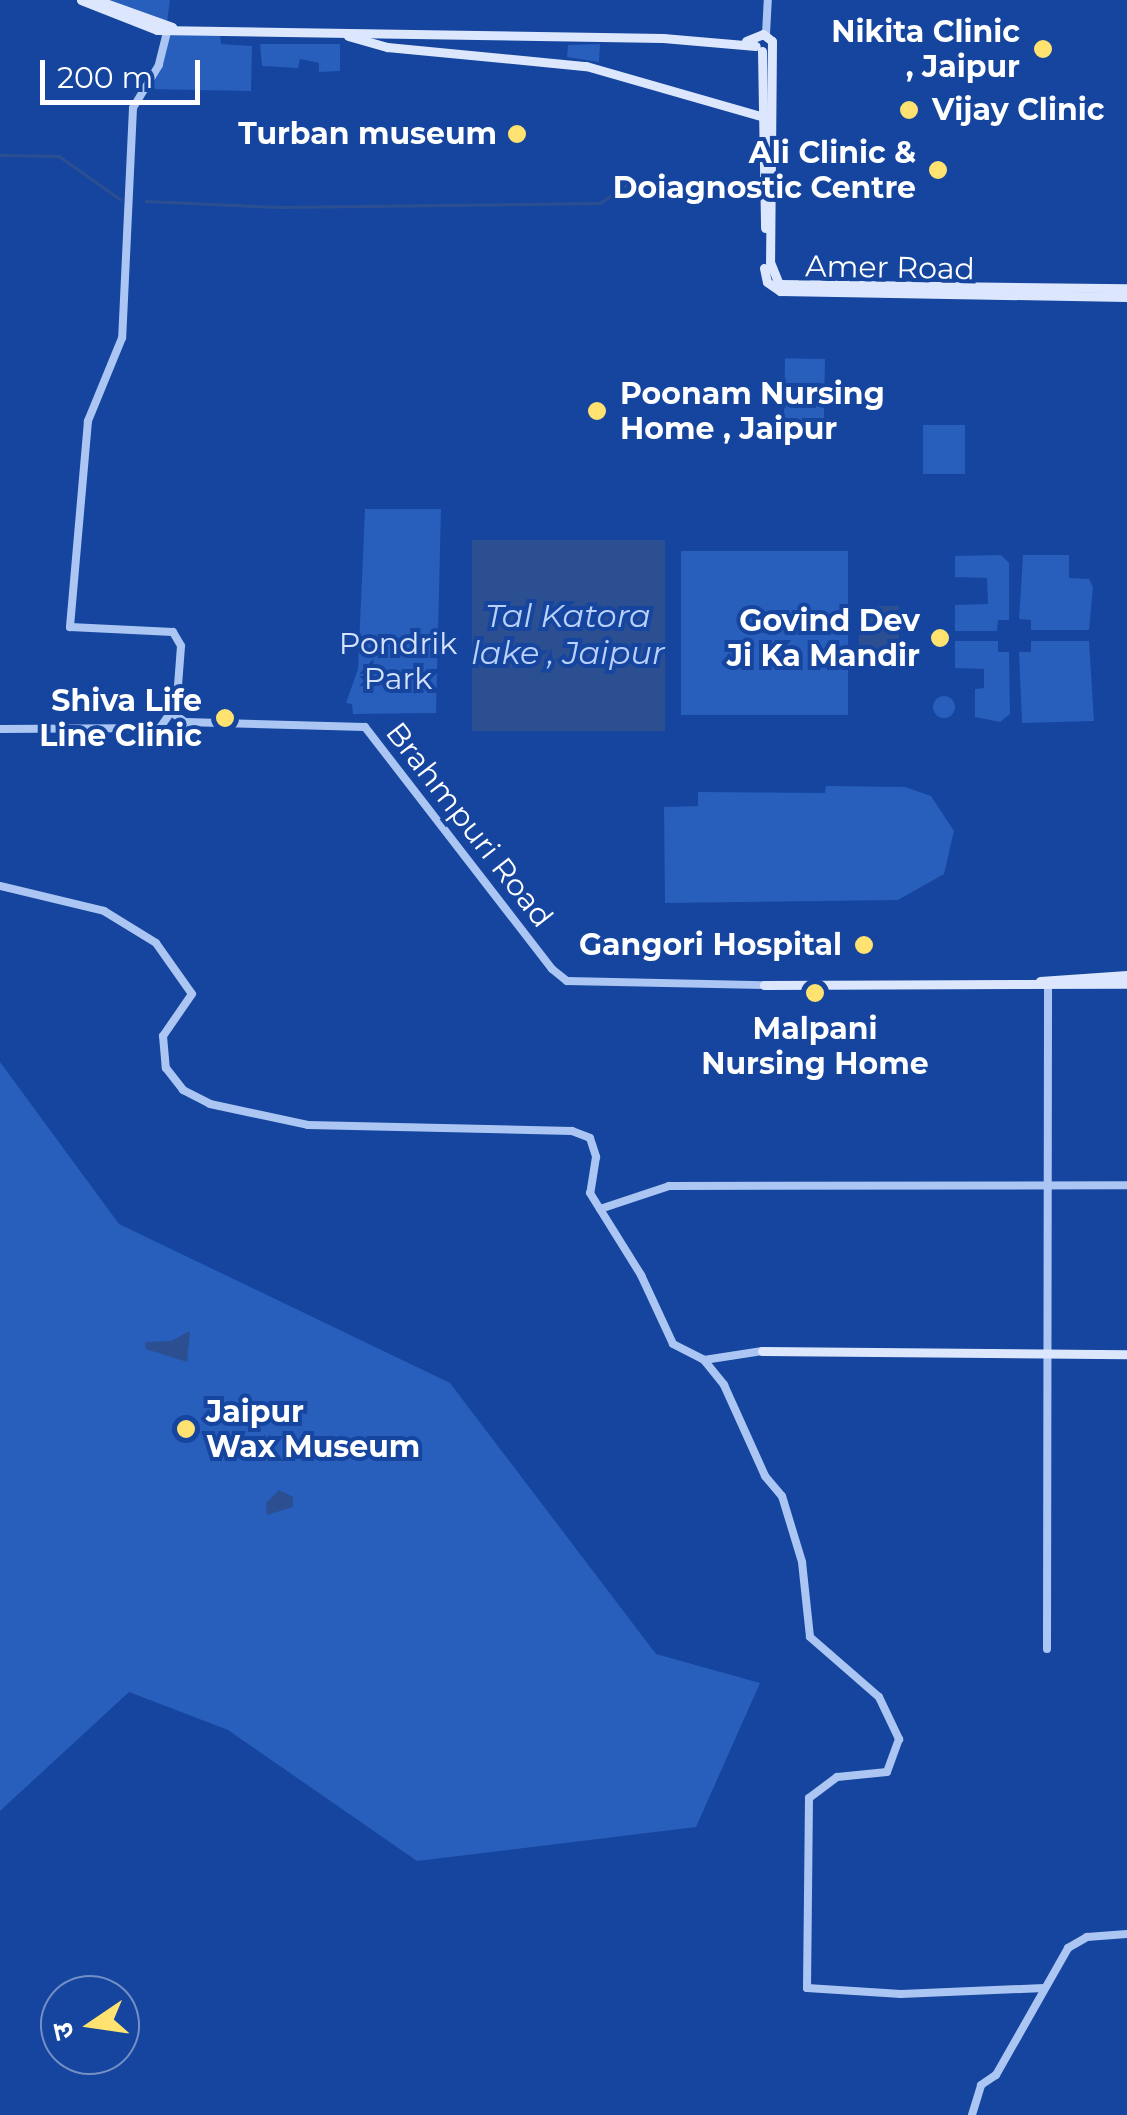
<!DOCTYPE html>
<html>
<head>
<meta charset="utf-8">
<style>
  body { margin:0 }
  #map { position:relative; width:1127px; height:2115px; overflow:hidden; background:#15459e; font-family:Montserrat,"Noto Sans Devanagari",sans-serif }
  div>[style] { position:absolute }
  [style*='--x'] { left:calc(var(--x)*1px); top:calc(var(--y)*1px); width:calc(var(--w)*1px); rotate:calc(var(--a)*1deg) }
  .green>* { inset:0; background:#285ebc; transform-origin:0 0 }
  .round { border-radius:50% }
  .water>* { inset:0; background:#2c4f92; transform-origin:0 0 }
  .stream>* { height:2.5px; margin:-1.25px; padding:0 1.25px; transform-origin:1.25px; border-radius:1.25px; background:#2c4f92 }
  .tertiary>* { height:8px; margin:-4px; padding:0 4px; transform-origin:4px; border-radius:4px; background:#acc6f3 }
  .secondary>* { height:9px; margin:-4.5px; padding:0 4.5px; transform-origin:4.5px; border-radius:4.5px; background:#dce7fd }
  .dots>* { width:28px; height:28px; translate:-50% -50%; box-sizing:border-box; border:5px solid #15459e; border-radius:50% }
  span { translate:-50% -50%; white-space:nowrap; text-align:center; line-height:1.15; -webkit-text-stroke:8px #15459e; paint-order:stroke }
  .poi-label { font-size:30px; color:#fff; font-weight:700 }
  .right { translate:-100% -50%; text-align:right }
  .left { translate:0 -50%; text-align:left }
  .street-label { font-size:30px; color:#fff }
  .park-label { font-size:30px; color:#d5e3fd }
  .water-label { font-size:32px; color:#b9d1fa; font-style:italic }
  .north { position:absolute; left:40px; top:1975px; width:100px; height:100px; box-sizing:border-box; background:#15459e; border:2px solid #738fc5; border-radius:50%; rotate:257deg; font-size:28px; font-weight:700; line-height:40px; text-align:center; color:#fff }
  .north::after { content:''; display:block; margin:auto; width:35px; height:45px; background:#ffe26f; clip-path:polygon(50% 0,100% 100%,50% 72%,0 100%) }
  .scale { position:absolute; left:40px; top:60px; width:160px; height:45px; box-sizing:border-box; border:5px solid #fff; border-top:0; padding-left:12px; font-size:30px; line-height:35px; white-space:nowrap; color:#fff; -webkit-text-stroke:8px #15459e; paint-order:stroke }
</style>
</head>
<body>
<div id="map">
  <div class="green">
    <div style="clip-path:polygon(101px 0,170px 0,167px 22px)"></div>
    <div style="clip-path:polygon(171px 31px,220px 33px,221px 44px,252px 46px,251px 91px,144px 89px)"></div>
    <div style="clip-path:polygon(260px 44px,340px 44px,340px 71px,319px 72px,319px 63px,300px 59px,298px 68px,262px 66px)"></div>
    <div style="clip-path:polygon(600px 44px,599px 62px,567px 57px,568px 45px)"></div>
    <div style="left:825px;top:359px;width:72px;height:40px;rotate:91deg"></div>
    <div style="left:923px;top:425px;width:42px;height:49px"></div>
    <div style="clip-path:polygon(365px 509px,441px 509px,436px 713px,353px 714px,352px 704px,346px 703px,358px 669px)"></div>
    <div style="left:681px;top:551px;width:167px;height:164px"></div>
    <div style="clip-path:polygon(1001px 555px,1009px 563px,1009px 620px,998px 620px,997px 631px,955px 631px,955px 605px,988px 604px,987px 578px,955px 577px,955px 556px)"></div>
    <div style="clip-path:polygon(1023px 555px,1069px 555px,1069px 578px,1089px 579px,1093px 587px,1089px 630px,1031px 630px,1031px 620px,1019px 619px)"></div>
    <div style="clip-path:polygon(955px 641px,998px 641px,998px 652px,1009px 652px,1010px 714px,1000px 722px,975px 717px,975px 689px,984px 688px,984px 669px,955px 668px)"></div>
    <div style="clip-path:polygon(1031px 641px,1089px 641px,1094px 721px,1022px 723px,1019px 652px,1031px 652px)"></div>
    <div class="round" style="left:933px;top:696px;width:22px;height:22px"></div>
    <div style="clip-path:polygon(826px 786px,905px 787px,931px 796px,954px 831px,944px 874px,898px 900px,665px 903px,664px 807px,698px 806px,698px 792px,825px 793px)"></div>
    <div style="clip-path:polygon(0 1062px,119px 1224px,450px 1383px,656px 1654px,760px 1683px,696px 1827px,417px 1861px,228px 1730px,129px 1692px,0 1811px)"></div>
  </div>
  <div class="water">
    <div style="left:472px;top:540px;width:193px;height:191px"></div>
    <div style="left:859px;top:606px;width:40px;height:58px"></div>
    <div style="clip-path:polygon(190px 1331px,187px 1362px,146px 1349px,145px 1342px,171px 1341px)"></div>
    <div style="clip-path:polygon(279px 1490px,293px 1497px,293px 1507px,267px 1515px,266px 1503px)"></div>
  </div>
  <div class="stream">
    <div style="--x:0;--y:155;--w:59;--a:1"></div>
    <div style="--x:59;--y:156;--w:75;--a:35.2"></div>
    <div style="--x:146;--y:201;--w:134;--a:2.6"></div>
    <div style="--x:280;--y:207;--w:320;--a:-0.7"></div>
    <div style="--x:600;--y:203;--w:42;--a:-34.4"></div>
  </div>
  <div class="tertiary">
    <div style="--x:168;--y:28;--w:38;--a:104"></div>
    <div style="--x:159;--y:65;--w:50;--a:121.2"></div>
    <div style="--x:133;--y:108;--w:230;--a:92.7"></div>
    <div style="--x:122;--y:338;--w:90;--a:112.3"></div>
    <div style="--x:88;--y:421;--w:207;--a:95"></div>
    <div style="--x:70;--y:627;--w:103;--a:2.8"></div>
    <div style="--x:173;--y:632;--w:16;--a:60"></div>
    <div style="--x:181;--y:646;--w:66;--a:94.3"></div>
    <div style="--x:766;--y:34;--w:34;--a:-87"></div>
    <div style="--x:185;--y:722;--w:180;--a:1.6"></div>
    <div style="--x:365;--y:727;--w:306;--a:52.3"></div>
    <div style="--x:552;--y:969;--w:19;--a:39"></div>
    <div style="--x:567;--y:981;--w:197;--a:1.2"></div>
    <div style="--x:0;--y:729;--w:160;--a:-0.4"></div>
    <div style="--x:160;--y:728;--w:17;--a:31"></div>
    <div style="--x:175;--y:737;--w:18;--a:-56"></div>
    <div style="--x:185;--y:722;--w:17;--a:-144"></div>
    <div style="--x:171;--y:712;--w:19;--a:125"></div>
    <div style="--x:0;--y:886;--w:107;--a:13.5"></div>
    <div style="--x:104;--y:911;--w:61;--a:31.6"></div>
    <div style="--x:156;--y:943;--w:62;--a:54.8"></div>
    <div style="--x:192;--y:994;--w:51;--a:124.6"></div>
    <div style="--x:163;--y:1036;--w:32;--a:85"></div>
    <div style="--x:166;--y:1068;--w:28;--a:52"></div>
    <div style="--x:183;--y:1090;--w:30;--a:27"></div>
    <div style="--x:210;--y:1104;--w:100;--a:12.1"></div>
    <div style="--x:308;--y:1125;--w:264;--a:1.3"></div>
    <div style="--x:572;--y:1131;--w:19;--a:21"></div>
    <div style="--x:590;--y:1138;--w:20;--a:72"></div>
    <div style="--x:596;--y:1157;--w:36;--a:99"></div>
    <div style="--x:590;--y:1193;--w:97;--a:58.1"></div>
    <div style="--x:641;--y:1275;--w:76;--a:65.1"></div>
    <div style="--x:673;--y:1344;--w:35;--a:27"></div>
    <div style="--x:704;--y:1360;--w:32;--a:51"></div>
    <div style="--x:724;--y:1385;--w:100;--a:65.7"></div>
    <div style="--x:765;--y:1476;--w:26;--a:50"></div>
    <div style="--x:782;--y:1496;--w:69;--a:73.1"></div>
    <div style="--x:802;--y:1562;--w:75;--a:83.9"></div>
    <div style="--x:810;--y:1637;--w:91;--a:41"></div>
    <div style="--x:879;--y:1697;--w:47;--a:64.5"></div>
    <div style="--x:899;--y:1739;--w:35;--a:110"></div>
    <div style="--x:887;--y:1772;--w:50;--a:174.3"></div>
    <div style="--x:837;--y:1777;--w:35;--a:143"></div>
    <div style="--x:809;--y:1798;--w:190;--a:90.6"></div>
    <div style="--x:807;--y:1988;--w:94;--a:3.7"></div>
    <div style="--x:901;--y:1994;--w:143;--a:-2.4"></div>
    <div style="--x:600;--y:1209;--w:73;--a:-18.4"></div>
    <div style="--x:669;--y:1186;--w:458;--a:-0.1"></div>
    <div style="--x:704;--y:1360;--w:59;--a:-8.8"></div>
    <div style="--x:1047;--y:1649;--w:664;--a:-89.91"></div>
    <div style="--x:972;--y:2115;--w:31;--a:-73"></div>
    <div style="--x:981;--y:2085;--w:18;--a:-34"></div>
    <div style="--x:996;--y:2075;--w:146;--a:-60.4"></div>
    <div style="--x:1068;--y:1948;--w:22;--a:-30"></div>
    <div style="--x:1087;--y:1937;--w:40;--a:-4.3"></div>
  </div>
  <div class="secondary">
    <div style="--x:81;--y:0;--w:82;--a:21.5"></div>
    <div style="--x:157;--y:30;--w:506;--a:0.91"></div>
    <div style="--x:663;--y:38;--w:93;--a:4.9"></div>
    <div style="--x:97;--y:0;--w:80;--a:19.8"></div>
    <div style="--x:348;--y:36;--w:41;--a:15.8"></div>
    <div style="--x:387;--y:47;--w:200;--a:5.5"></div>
    <div style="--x:586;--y:66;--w:188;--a:16"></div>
    <div style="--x:746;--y:41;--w:18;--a:-22"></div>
    <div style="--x:763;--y:34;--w:11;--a:38"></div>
    <div style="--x:772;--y:41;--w:221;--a:90.5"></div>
    <div style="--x:770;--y:262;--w:24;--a:68"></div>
    <div style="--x:779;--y:284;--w:348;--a:0.7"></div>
    <div style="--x:762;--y:51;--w:177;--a:89"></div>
    <div style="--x:764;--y:268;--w:14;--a:78"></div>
    <div style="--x:767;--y:282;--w:16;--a:35"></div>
    <div style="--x:780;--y:291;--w:347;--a:1"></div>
    <div style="--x:1040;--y:981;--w:87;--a:-3.9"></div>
    <div style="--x:764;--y:985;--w:363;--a:-0.2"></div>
    <div style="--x:762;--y:1351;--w:365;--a:0.5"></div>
  </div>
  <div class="dots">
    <div style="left:1043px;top:49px;background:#ffe26f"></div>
    <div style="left:909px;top:110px;background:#ffe26f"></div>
    <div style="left:517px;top:134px;background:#ffe26f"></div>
    <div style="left:938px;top:170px;background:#ffe26f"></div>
    <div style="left:597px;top:411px;background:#ffe26f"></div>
    <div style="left:940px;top:638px;background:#ffe26f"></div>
    <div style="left:225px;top:718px;background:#ffe26f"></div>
    <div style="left:864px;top:945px;background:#ffe26f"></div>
    <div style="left:815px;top:993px;background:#ffe26f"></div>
    <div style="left:186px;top:1429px;background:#ffe26f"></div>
  </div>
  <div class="poi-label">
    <span class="right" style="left:1020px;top:49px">Nikita Clinic<br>, Jaipur</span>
    <span class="left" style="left:932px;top:110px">Vijay Clinic</span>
    <span class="right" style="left:497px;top:134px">Turban museum</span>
    <span class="right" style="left:916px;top:170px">Ali Clinic &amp;<br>Doiagnostic Centre</span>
    <span class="left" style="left:620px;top:411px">Poonam Nursing<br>Home , Jaipur</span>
    <span class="right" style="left:920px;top:638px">Govind Dev<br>Ji Ka Mandir</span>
    <span class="right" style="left:202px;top:718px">Shiva Life<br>Line Clinic</span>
    <span class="right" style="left:842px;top:945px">Gangori Hospital</span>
    <span style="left:815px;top:1046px">Malpani<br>Nursing Home</span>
    <span class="left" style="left:206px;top:1429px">Jaipur<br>Wax Museum</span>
  </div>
  <div class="street-label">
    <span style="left:890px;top:268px;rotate:1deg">Amer Road</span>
    <span style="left:469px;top:825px;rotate:52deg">Brahmpuri Road</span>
  </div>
  <div class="park-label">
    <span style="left:398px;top:661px">Pondrik<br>Park</span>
  </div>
  <div class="water-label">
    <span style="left:568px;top:635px">Tal Katora<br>lake , Jaipur</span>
  </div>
  <div class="north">उ</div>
  <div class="scale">200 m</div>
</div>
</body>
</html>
